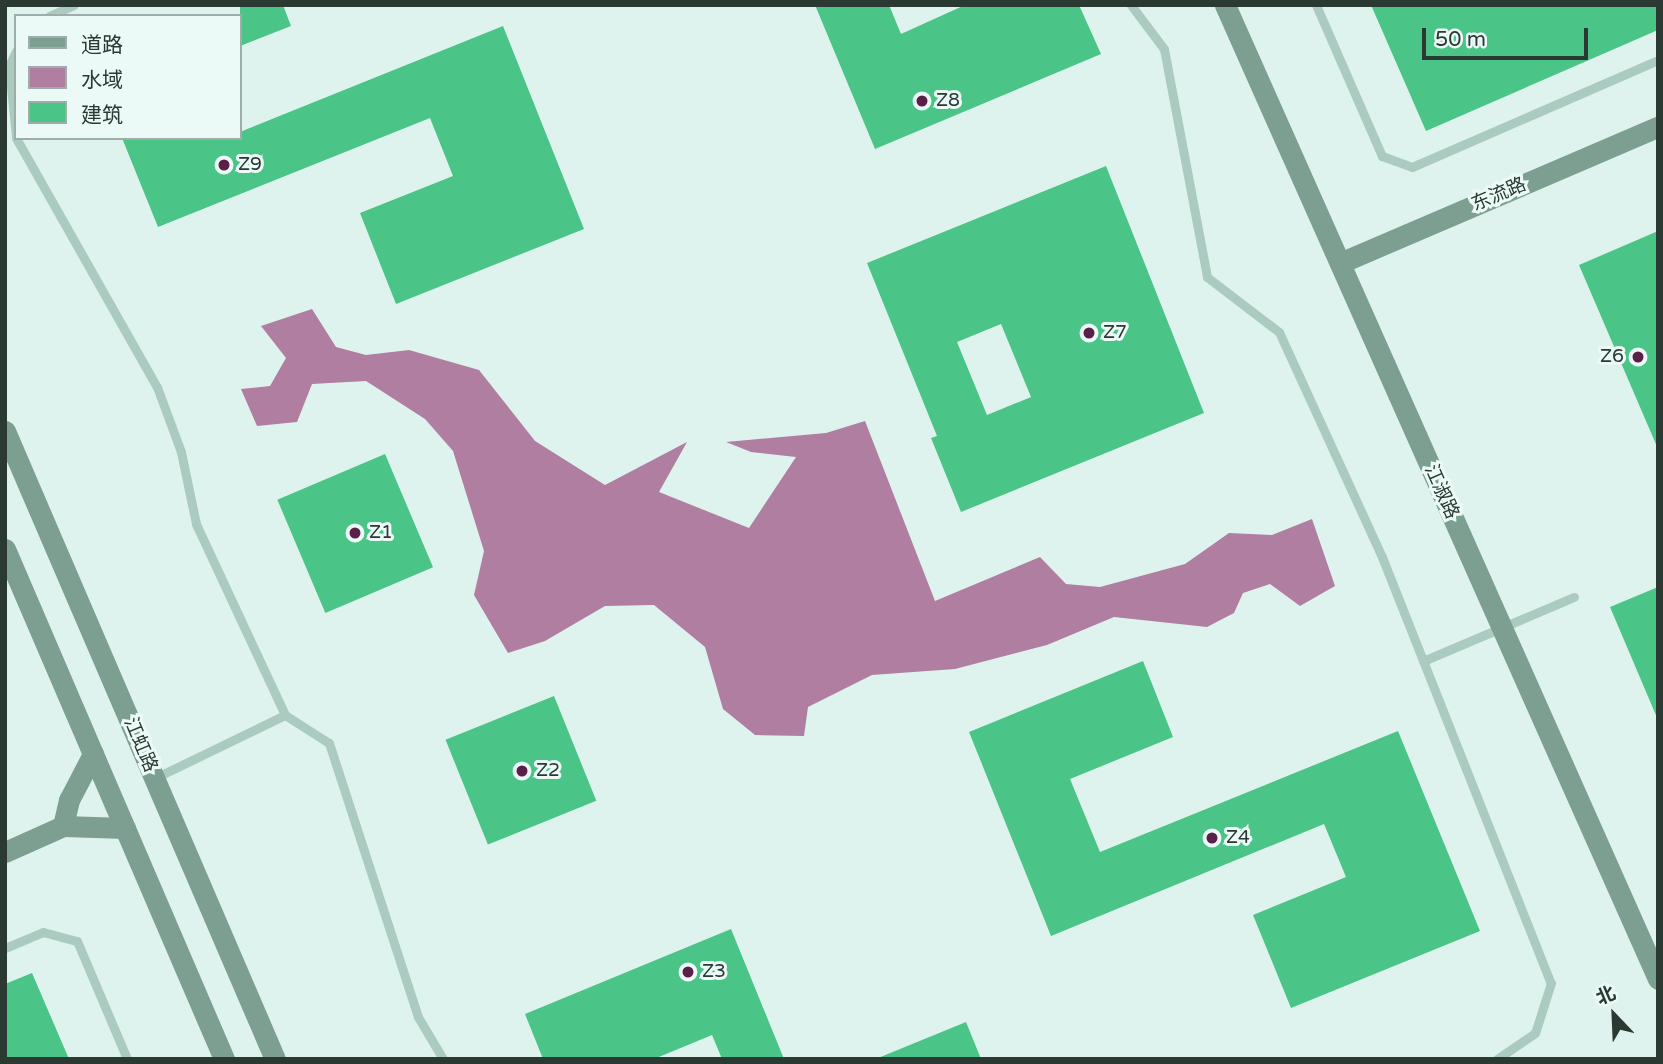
<!DOCTYPE html>
<html>
<head>
<meta charset="utf-8">
<style>
  body { margin:0 }
  #map { position:relative; width:1663px; height:1064px; overflow:hidden; background:#dff3ee; font-family:"Varela Round","Noto Sans SC",sans-serif }
  div>[style] { position:absolute }
  [style*='--x'] { left:calc(var(--x)*1px); top:calc(var(--y)*1px); width:calc(var(--w)*1px); rotate:calc(var(--a)*1deg) }
  .water>* { inset:0; background:#b07ea1 }
  .building>* { inset:0; background:#4bc487; transform-origin:0 0 }
  .lane>* { height:9px; margin:-4.5px; padding:0 4.5px; transform-origin:4.5px; border-radius:4.5px; background:#abcbc1 }
  .secondary>* { height:21px; margin:-10.5px; padding:0 10.5px; transform-origin:10.5px; border-radius:10.5px; background:#7c9f91 }
  .dots>* { width:19px; height:19px; translate:-50% -50%; box-sizing:border-box; border:4px solid #ecfaf7; border-radius:50% }
  span { translate:-50% -50%; white-space:nowrap; text-align:center; line-height:1.15; -webkit-text-stroke:6px #ecfaf7; paint-order:stroke }
  .poi-label { font-size:19px; color:#2a3932 }
  .left { translate:0 -50%; text-align:left }
  .right { translate:-100% -50%; text-align:right }
  .street-label { font-size:19px; color:#2a3932 }
  .frame { position:absolute; inset:0; border:7px solid #2a3932; pointer-events:none }
  .legend { position:absolute; left:14px; top:14px; width:228px; height:126px; box-sizing:border-box; background:#ecfaf7; border:2px solid #9eada8; margin:0; padding:9px 12px; list-style:none; font-size:21px; color:#2a3932 }
  .legend li { display:flex; align-items:center; gap:14px; height:35px }
  .legend b { width:35px; border:2px solid #9eada8 }
  .north { position:absolute; left:1579px; top:980px; width:70px; height:70px; -webkit-text-stroke:5px #ecfaf7; paint-order:stroke; rotate:337deg; font-size:19px; font-weight:700; line-height:28px; text-align:center; color:#2a3932 }
  .north::after { content:''; display:block; margin:auto; width:24px; height:32px; background:#2a3932; clip-path:polygon(50% 0,100% 100%,50% 72%,0 100%) }
  .scale { position:absolute; left:1422px; top:28px; width:166px; height:32px; box-sizing:border-box; border:4px solid #2a3932; border-top:0; padding-left:9px; font-size:21px; line-height:24px; white-space:nowrap; color:#2a3932; -webkit-text-stroke:5px #ecfaf7; paint-order:stroke }
</style>
</head>
<body>
<div id="map">
  <div class="water">
    <div style="clip-path:polygon(312px 309px,336px 347px,366px 355px,409px 350px,479px 370px,535px 441px,605px 485px,687px 442px,659px 492px,749px 528px,796px 457px,751px 452px,726px 442px,826px 433px,865px 421px,935px 601px,1040px 557px,1066px 584px,1100px 587px,1185px 564px,1229px 533px,1272px 535px,1312px 519px,1335px 586px,1300px 606px,1270px 584px,1243px 593px,1234px 613px,1207px 627px,1114px 617px,1047px 645px,955px 669px,872px 675px,808px 707px,804px 736px,755px 735px,723px 709px,705px 647px,654px 605px,605px 606px,545px 641px,508px 653px,474px 595px,484px 551px,453px 451px,425px 419px,366px 381px,312px 384px,297px 422px,257px 426px,241px 389px,270px 386px,286px 358px,261px 326px)"></div>
  </div>
  <div class="building">
    <div style="clip-path:polygon(240px 5px,283px 5px,291px 26px,240px 46px)"></div>
    <div style="clip-path:polygon(815px 5px,889px 5px,901px 34px,965px 5px,1079px 5px,1101px 54px,875px 149px)"></div>
    <div style="clip-path:polygon(1371px 5px,1658px 5px,1658px 30px,1426px 131px)"></div>
    <div style="clip-path:polygon(503px 26px,584px 229px,396px 304px,360px 213px,453px 176px,430px 118px,158px 227px,122px 138px,240px 138px,240px 132px)"></div>
    <div style="clip-path:polygon(evenodd,1106px 166px,1204px 413px,961px 512px,931px 438px,937px 436px,867px 263px,1106px 166px,1001px 324px,1031px 397px,987px 415px,957px 342px,1001px 324px)"></div>
    <div style="clip-path:polygon(1658px 231px,1658px 449px,1579px 265px)"></div>
    <div style="left:385px;top:454px;width:123px;height:117px;rotate:67deg"></div>
    <div style="clip-path:polygon(1658px 587px,1658px 720px,1610px 607px)"></div>
    <div style="clip-path:polygon(1143px 661px,1173px 737px,1070px 779px,1100px 852px,1398px 731px,1480px 931px,1291px 1008px,1253px 915px,1346px 877px,1324px 824px,1051px 936px,969px 732px)"></div>
    <div style="left:554px;top:696px;width:113px;height:117px;rotate:68deg"></div>
    <div style="clip-path:polygon(731px 929px,784px 1059px,722px 1059px,712px 1035px,654px 1059px,543px 1059px,525px 1014px)"></div>
    <div style="clip-path:polygon(32px 973px,69px 1059px,5px 1059px,5px 984px)"></div>
    <div style="clip-path:polygon(966px 1022px,981px 1059px,878px 1059px,878px 1058px)"></div>
  </div>
  <div class="lane">
    <div style="--x:1131;--y:5;--w:55;--a:53.1"></div>
    <div style="--x:1164;--y:49;--w:232;--a:79.3"></div>
    <div style="--x:1207;--y:277;--w:91;--a:37.4"></div>
    <div style="--x:1279;--y:332;--w:247;--a:65.4"></div>
    <div style="--x:1382;--y:557;--w:458;--a:68.4"></div>
    <div style="--x:1551;--y:983;--w:52;--a:107.7"></div>
    <div style="--x:1535;--y:1033;--w:46;--a:145.6"></div>
    <div style="--x:1316;--y:5;--w:165;--a:66.4"></div>
    <div style="--x:1382;--y:156;--w:32;--a:20"></div>
    <div style="--x:1412;--y:167;--w:268;--a:-23.5"></div>
    <div style="--x:49;--y:16;--w:27;--a:-24"></div>
    <div style="--x:16;--y:51;--w:17;--a:115"></div>
    <div style="--x:9;--y:66;--w:72;--a:84.4"></div>
    <div style="--x:16;--y:138;--w:286;--a:60.5"></div>
    <div style="--x:157;--y:387;--w:69;--a:69.7"></div>
    <div style="--x:181;--y:452;--w:74;--a:78.2"></div>
    <div style="--x:196;--y:524;--w:211;--a:65"></div>
    <div style="--x:285;--y:715;--w:52;--a:32.5"></div>
    <div style="--x:329;--y:743;--w:288;--a:72"></div>
    <div style="--x:418;--y:1017;--w:49;--a:59.2"></div>
    <div style="--x:1423;--y:661;--w:164;--a:-23"></div>
    <div style="--x:155;--y:778;--w:144;--a:-25.9"></div>
    <div style="--x:5;--y:948;--w:41;--a:-22.8"></div>
    <div style="--x:43;--y:932;--w:35;--a:15"></div>
    <div style="--x:77;--y:941;--w:128;--a:67"></div>
  </div>
  <div class="secondary">
    <div style="--x:1225;--y:5;--w:1066;--a:66.03"></div>
    <div style="--x:1340;--y:263;--w:346;--a:-23.2"></div>
    <div style="--x:5;--y:431;--w:684;--a:66.74"></div>
    <div style="--x:5;--y:549;--w:555;--a:66.76"></div>
    <div style="--x:63;--y:826;--w:27;--a:-77"></div>
    <div style="--x:69;--y:800;--w:52;--a:-62.4"></div>
    <div style="--x:5;--y:852;--w:64;--a:-24.1"></div>
    <div style="--x:63;--y:826;--w:62;--a:1.8"></div>
  </div>
  <div class="dots">
    <div style="left:922px;top:101px;background:#5a2048"></div>
    <div style="left:224px;top:165px;background:#5a2048"></div>
    <div style="left:1089px;top:333px;background:#5a2048"></div>
    <div style="left:1638px;top:357px;background:#5a2048"></div>
    <div style="left:355px;top:533px;background:#5a2048"></div>
    <div style="left:522px;top:771px;background:#5a2048"></div>
    <div style="left:1212px;top:838px;background:#5a2048"></div>
    <div style="left:688px;top:972px;background:#5a2048"></div>
  </div>
  <div class="poi-label">
    <span class="left" style="left:936px;top:101px">Z8</span>
    <span class="left" style="left:238px;top:165px">Z9</span>
    <span class="left" style="left:1103px;top:333px">Z7</span>
    <span class="right" style="left:1624px;top:357px">Z6</span>
    <span class="left" style="left:369px;top:533px">Z1</span>
    <span class="left" style="left:536px;top:771px">Z2</span>
    <span class="left" style="left:1226px;top:838px">Z4</span>
    <span class="left" style="left:702px;top:972px">Z3</span>
  </div>
  <div class="street-label">
    <span style="left:1499px;top:195px;rotate:-23deg">东流路</span>
    <span style="left:1441px;top:492px;rotate:66deg">江淑路</span>
    <span style="left:140px;top:745px;rotate:67deg">江虹路</span>
  </div>
  <div class="frame"></div>
  <ul class="legend">
  <li><b style="height:9px;background:#7c9f91"></b>道路</li>
  <li><b style="height:19px;background:#b07ea1"></b>水域</li>
  <li><b style="height:19px;background:#4bc487"></b>建筑</li>
  </ul>
  <div class="north">北</div>
  <div class="scale">50 m</div>
</div>
</body>
</html>
